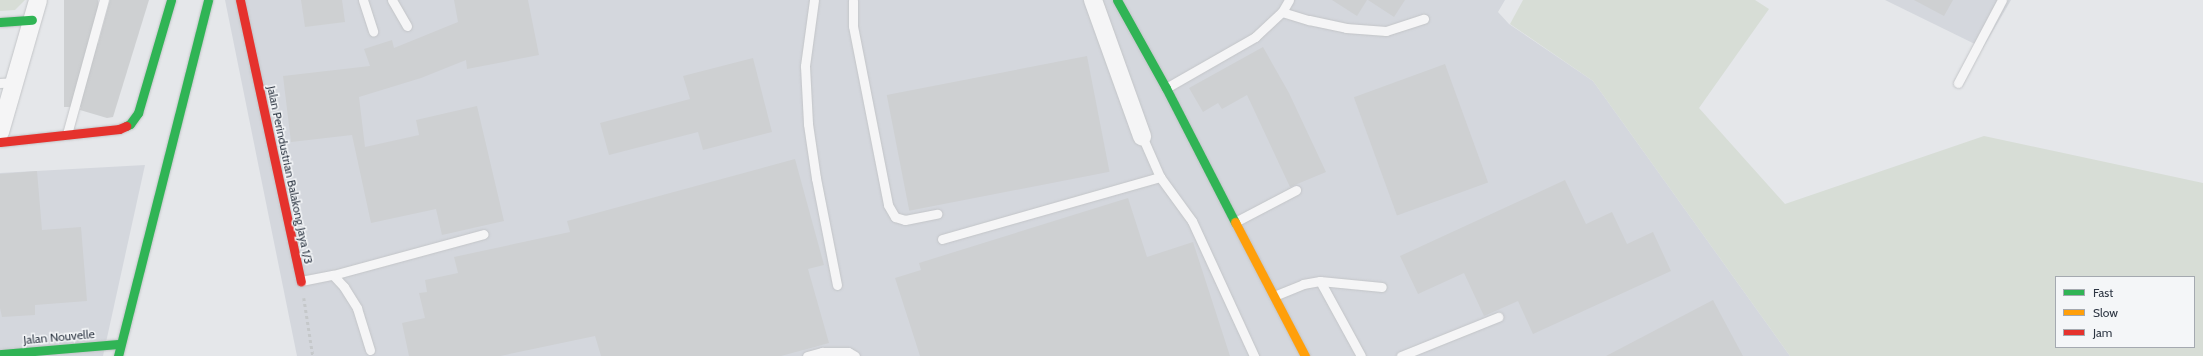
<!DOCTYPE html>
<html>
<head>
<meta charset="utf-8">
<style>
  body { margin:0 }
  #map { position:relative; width:2203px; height:356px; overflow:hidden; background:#e5e7ea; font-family:Cabin,sans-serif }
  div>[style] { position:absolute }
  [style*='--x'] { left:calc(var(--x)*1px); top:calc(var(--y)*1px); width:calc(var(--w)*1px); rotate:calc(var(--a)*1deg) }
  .built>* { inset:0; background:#d4d7dd }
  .green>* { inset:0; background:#d7ddd6 }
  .building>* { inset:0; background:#ced0d2; transform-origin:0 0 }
  .path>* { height:2.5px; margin-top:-1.25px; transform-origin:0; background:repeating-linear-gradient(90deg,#c5c8ca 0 3px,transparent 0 6px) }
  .roads { filter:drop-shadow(0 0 1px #c3c5c8) drop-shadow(0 0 1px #c3c5c8) }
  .lane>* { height:9px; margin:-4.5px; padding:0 4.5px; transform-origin:4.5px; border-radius:4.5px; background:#f5f5f6 }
  .street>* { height:18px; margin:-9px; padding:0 9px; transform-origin:9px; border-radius:9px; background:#f5f5f6 }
  .fast>* { height:9px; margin:-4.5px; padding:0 4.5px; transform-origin:4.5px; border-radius:4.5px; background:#30b455 }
  .slow>* { height:9px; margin:-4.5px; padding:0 4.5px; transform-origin:4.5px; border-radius:4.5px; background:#ff9f0a }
  .jam>* { height:9px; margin:-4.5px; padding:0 4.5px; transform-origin:4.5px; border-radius:4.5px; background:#e5322d }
  span { translate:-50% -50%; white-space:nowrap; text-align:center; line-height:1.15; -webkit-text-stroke:3px #f4f6f8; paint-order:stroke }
  .street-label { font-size:12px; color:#2d3643 }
  .legend { position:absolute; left:2055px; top:276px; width:140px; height:72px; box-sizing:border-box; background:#f4f6f8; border:1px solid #a4a9b0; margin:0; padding:5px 7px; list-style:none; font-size:12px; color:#2d3643 }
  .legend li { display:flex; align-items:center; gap:8px; height:20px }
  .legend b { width:20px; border:1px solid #a4a9b0 }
</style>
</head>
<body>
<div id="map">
  <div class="built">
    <div style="clip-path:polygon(225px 0,1505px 0,1498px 12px,1509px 24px,1593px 81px,1790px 356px,297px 356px)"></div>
    <div style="clip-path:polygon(1885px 0,2011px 0,1983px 48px)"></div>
    <div style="clip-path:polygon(145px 165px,103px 356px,0 356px,0 173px)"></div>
  </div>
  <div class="green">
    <div style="clip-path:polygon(0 0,25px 0,15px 10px,0 11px)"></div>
    <div style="clip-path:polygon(evenodd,1523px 0,1755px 0,1769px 9px,1699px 108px,1785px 204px,1984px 136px,2203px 183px,2203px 356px,1790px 356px,1593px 81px,1510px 24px,1523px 0,2056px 277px,2194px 277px,2194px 347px,2056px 347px,2056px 277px)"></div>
  </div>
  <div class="building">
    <div style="left:64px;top:0;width:34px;height:107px"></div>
    <div style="clip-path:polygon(110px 0,149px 0,113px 117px,107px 118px,80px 110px)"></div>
    <div style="clip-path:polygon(301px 0,342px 0,345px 22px,305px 27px)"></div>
    <div style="clip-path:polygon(454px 0,528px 0,539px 55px,467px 69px,466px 60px,421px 78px,359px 97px,365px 147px,419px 135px,416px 120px,477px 106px,504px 221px,442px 235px,436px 209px,371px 223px,352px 135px,291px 142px,283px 76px,370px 66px,364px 49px,392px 40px,394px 48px,458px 22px)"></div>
    <div style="clip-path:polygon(1332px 0,1367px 0,1357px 16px)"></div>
    <div style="clip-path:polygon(1368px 0,1405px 0,1394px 17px)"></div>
    <div style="clip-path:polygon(1914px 0,1953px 0,1944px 16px)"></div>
    <div style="clip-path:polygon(1263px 47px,1289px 93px,1326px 172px,1290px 187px,1247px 95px,1222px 109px,1218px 103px,1203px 112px,1189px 88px)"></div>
    <div style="left:1087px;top:56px;width:118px;height:204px;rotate:79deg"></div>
    <div style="clip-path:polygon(753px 58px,772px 132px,703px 150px,698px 132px,609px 155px,600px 123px,690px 99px,683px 76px)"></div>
    <div style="left:1445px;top:64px;width:126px;height:97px;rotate:70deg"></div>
    <div style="clip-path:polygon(795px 159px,824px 265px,808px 269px,829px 343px,781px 356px,601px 356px,595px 336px,500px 356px,409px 356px,402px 323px,425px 318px,419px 293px,427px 292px,425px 280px,458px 273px,454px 257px,570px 232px,567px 221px)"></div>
    <div style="clip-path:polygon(37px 171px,42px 230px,81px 227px,87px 301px,35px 305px,35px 315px,2px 317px,0 308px,0 174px)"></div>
    <div style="clip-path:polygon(1565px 180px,1586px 224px,1612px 212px,1627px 244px,1653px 232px,1671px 271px,1533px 334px,1518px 301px,1484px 316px,1464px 273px,1418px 294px,1400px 256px)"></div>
    <div style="clip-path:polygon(1128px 198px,1147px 257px,1193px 242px,1230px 356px,920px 356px,895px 278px,921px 270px,919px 263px)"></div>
    <div style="clip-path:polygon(1713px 300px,1743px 356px,1606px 356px)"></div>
  </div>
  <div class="path">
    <div style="--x:304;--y:298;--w:59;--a:81.2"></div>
  </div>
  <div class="roads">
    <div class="lane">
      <div style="--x:363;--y:0;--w:33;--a:72"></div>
      <div style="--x:392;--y:0;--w:30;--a:60"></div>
      <div style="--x:814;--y:0;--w:67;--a:97.8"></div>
      <div style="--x:805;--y:66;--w:58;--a:87"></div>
      <div style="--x:808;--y:124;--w:55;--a:81.6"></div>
      <div style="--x:816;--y:178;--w:109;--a:78.9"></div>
      <div style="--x:853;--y:0;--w:26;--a:90"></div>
      <div style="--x:853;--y:26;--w:182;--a:78.9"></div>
      <div style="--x:888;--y:205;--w:14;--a:60"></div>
      <div style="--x:895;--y:217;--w:10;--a:17"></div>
      <div style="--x:905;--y:220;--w:33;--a:-11"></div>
      <div style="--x:1282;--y:12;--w:28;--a:17"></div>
      <div style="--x:1309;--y:20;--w:38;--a:12"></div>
      <div style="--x:1346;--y:28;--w:40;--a:4.3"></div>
      <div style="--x:1386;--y:31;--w:40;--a:-18"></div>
      <div style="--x:0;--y:83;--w:15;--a:-4"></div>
      <div style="--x:1958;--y:83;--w:94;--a:-62.1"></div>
      <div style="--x:1166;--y:88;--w:103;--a:-29.8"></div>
      <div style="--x:1255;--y:37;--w:37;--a:-43"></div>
      <div style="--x:1282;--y:12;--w:14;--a:-60"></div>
      <div style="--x:67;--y:134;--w:139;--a:-74.6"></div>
      <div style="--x:1160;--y:177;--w:54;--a:54"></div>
      <div style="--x:1192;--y:221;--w:149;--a:65.3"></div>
      <div style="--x:1235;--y:222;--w:69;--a:-27.7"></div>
      <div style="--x:942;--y:239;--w:227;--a:-15.9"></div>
      <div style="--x:1160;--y:177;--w:45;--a:-113.7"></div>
      <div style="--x:333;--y:275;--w:16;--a:47"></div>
      <div style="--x:344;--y:287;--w:25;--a:58"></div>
      <div style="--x:357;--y:308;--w:44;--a:72.8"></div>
      <div style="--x:301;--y:281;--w:33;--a:-11"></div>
      <div style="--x:333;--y:275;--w:156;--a:-15.2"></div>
      <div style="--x:1320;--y:281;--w:85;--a:61.3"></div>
      <div style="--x:1274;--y:296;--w:31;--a:-22"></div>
      <div style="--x:1303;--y:284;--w:17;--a:-10"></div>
      <div style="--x:1320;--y:281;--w:62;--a:5.5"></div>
      <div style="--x:807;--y:356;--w:16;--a:-15"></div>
      <div style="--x:822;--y:352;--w:26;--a:0"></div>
      <div style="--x:848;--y:352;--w:8;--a:30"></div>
      <div style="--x:1401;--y:356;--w:105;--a:-21.9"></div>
    </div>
    <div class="street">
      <div style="--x:1093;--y:0;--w:145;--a:70.2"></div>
      <div style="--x:0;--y:132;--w:137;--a:-73.9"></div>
    </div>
    <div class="fast">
      <div style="--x:1117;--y:0;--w:101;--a:60.9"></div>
      <div style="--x:1166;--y:88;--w:151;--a:62.8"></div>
      <div style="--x:0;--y:22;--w:32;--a:-4"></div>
      <div style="--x:126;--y:126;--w:4;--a:-27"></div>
      <div style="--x:130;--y:124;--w:14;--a:-54"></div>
      <div style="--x:138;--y:113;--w:118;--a:-73.7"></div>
      <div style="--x:0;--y:354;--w:120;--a:-4.8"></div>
      <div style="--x:118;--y:356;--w:367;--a:-75.8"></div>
    </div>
    <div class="slow">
      <div style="--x:1235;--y:222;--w:151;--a:62.4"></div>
    </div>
    <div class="jam">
      <div style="--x:240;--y:0;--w:288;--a:77.8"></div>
      <div style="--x:0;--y:142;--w:120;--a:-6.2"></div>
      <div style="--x:119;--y:129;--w:8;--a:-23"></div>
    </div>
  </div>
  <div class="street-label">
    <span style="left:290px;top:175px;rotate:78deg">Jalan Perindustrian Balakong Jaya 1/3</span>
    <span style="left:59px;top:337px;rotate:-5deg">Jalan Nouvelle</span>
  </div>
  <ul class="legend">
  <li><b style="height:5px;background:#30b455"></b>Fast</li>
  <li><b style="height:5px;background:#ff9f0a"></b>Slow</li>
  <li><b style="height:5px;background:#e5322d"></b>Jam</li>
  </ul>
</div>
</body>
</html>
